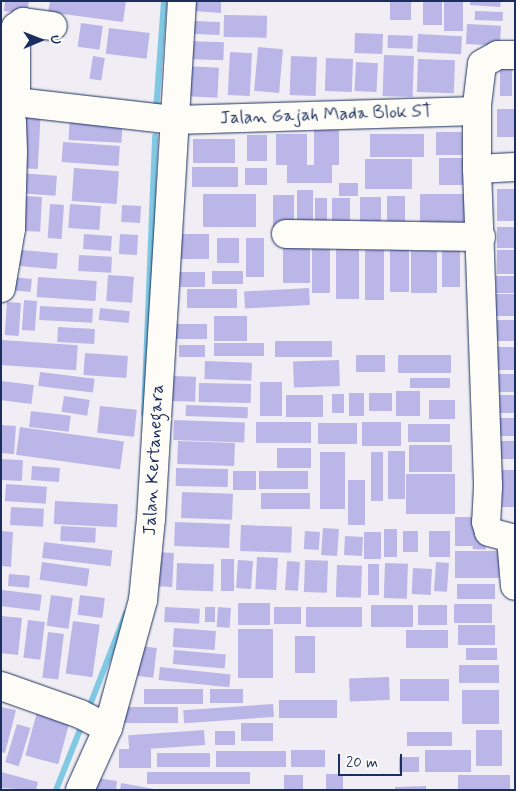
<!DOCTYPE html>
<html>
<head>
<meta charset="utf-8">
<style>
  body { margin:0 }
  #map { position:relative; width:516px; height:791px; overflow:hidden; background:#f0eef4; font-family:Mynerve,sans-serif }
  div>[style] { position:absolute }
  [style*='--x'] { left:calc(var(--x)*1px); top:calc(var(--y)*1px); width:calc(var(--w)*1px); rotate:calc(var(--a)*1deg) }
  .stream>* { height:6px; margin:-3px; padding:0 3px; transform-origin:3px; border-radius:3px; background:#81c8e3 }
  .building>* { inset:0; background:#bbb6e8; transform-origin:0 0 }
  .roads { filter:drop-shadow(0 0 1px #1b2f5e) drop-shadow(0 0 1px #1b2f5e) }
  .minor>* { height:28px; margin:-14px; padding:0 14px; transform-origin:14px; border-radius:14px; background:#fdfcf7 }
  span { translate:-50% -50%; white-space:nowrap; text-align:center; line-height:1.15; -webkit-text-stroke:4px #fdfcf7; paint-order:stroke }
  .street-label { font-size:18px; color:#1b2f5e }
  .frame { position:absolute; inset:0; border:2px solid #1b2f5e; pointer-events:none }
  .north { position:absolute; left:15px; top:15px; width:50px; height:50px; -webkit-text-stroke:4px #fdfcf7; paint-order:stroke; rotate:89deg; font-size:14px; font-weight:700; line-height:20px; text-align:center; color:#1b2f5e }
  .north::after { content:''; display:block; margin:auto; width:18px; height:22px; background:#1b2f5e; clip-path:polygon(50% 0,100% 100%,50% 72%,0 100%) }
  .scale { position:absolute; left:338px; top:754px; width:64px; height:22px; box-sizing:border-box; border:2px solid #1b2f5e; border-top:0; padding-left:6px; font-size:15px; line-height:18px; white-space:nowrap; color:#1b2f5e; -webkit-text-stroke:4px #fdfcf7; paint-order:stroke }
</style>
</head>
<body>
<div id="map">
  <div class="stream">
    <div style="--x:156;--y:110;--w:109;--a:-85.8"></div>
    <div style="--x:144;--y:414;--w:278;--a:-87.7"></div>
    <div style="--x:88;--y:710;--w:104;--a:-68.6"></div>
    <div style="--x:56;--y:790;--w:73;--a:-68.3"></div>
  </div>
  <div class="building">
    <div style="clip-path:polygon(5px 1px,29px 1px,27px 14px,4px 11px)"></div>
    <div style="clip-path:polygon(50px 1px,126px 1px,123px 22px,48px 12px)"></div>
    <div style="clip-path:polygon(194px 1px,221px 1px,221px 13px,194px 11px)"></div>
    <div style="left:390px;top:1px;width:21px;height:19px"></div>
    <div style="left:423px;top:1px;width:19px;height:24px"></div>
    <div style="left:444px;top:1px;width:19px;height:30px"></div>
    <div style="clip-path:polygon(470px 1px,501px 1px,500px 7px,470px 5px)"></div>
    <div style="left:475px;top:11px;width:28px;height:9px;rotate:2deg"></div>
    <div style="left:224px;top:15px;width:43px;height:22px;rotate:1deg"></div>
    <div style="left:194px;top:21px;width:26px;height:13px;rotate:2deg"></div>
    <div style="left:81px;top:23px;width:22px;height:24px;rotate:8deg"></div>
    <div style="left:467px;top:24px;width:34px;height:20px;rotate:3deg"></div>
    <div style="left:109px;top:28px;width:41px;height:26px;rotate:7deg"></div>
    <div style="left:355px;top:33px;width:28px;height:20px;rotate:2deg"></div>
    <div style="left:418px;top:34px;width:44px;height:18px;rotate:3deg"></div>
    <div style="left:388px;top:35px;width:25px;height:13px;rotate:2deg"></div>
    <div style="left:188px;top:41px;width:36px;height:18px;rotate:2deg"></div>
    <div style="left:258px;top:47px;width:25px;height:44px;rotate:5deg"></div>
    <div style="left:230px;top:52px;width:22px;height:43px;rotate:3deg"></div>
    <div style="left:384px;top:55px;width:30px;height:41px;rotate:2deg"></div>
    <div style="left:93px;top:56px;width:12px;height:23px;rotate:9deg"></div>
    <div style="left:291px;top:56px;width:26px;height:39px;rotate:2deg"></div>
    <div style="left:326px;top:58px;width:27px;height:33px;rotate:2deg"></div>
    <div style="left:418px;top:59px;width:37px;height:33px;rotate:2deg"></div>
    <div style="left:356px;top:62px;width:22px;height:29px;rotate:3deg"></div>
    <div style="left:184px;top:66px;width:35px;height:30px;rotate:3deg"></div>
    <div style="left:500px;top:68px;width:12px;height:28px"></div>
    <div style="left:22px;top:107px;width:19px;height:61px;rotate:3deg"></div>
    <div style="left:497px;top:109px;width:18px;height:28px"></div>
    <div style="left:70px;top:112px;width:53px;height:28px;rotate:3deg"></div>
    <div style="left:314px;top:130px;width:25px;height:35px"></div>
    <div style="left:436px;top:132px;width:26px;height:23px"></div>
    <div style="left:276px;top:134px;width:31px;height:31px"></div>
    <div style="left:370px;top:134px;width:54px;height:23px"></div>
    <div style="left:247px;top:135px;width:20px;height:26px"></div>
    <div style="left:193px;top:139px;width:42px;height:24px"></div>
    <div style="left:63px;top:142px;width:57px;height:20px;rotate:4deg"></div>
    <div style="left:439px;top:158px;width:26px;height:27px"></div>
    <div style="left:412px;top:159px;width:30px;height:47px;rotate:90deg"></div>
    <div style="left:332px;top:165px;width:18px;height:45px;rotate:90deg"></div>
    <div style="left:192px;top:167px;width:46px;height:20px"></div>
    <div style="left:74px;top:168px;width:45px;height:33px;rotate:4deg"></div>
    <div style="left:245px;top:168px;width:22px;height:17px"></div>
    <div style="left:18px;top:173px;width:39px;height:20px;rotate:4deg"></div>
    <div style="left:339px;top:183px;width:19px;height:13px"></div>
    <div style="left:515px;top:189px;width:32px;height:18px;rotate:90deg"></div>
    <div style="left:297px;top:190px;width:16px;height:36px"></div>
    <div style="left:256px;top:194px;width:33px;height:53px;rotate:90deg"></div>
    <div style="left:420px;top:194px;width:46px;height:32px"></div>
    <div style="left:294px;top:195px;width:32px;height:21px;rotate:90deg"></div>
    <div style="left:25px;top:196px;width:17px;height:35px;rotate:3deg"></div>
    <div style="left:387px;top:196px;width:18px;height:33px"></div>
    <div style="left:360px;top:197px;width:21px;height:31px"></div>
    <div style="left:315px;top:198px;width:12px;height:24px"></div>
    <div style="left:332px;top:198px;width:18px;height:23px"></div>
    <div style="left:50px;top:204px;width:14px;height:34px;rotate:4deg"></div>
    <div style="left:70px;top:204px;width:31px;height:24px;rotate:4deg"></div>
    <div style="left:122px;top:205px;width:19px;height:17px;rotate:3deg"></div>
    <div style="left:497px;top:227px;width:18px;height:21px"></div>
    <div style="left:84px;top:234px;width:28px;height:15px;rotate:4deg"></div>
    <div style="left:120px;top:234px;width:18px;height:20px;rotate:3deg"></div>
    <div style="left:175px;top:234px;width:34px;height:25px"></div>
    <div style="left:239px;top:238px;width:25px;height:22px;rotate:90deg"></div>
    <div style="left:246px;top:238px;width:18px;height:39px"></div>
    <div style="left:283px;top:240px;width:27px;height:43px"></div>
    <div style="left:336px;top:241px;width:23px;height:58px"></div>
    <div style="left:330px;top:246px;width:47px;height:18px;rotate:90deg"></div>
    <div style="left:390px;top:246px;width:19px;height:46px"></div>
    <div style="left:442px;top:246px;width:18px;height:41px"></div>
    <div style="left:21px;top:250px;width:37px;height:16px;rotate:5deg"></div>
    <div style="left:365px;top:250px;width:19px;height:50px"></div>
    <div style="left:515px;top:250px;width:24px;height:18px;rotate:90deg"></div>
    <div style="left:411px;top:251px;width:26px;height:42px"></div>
    <div style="left:79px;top:255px;width:33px;height:16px;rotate:3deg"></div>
    <div style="left:212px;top:271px;width:31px;height:13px"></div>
    <div style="left:180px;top:272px;width:25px;height:15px"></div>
    <div style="left:108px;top:275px;width:26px;height:26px;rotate:4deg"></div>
    <div style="left:496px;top:276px;width:19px;height:17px"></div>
    <div style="left:12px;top:277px;width:20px;height:13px;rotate:6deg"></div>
    <div style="left:38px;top:277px;width:59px;height:20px;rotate:4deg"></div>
    <div style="left:309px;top:288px;width:17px;height:65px;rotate:87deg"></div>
    <div style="left:237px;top:289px;width:19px;height:50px;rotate:90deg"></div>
    <div style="left:496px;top:294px;width:19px;height:22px"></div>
    <div style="left:24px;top:300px;width:13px;height:30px;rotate:4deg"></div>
    <div style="left:7px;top:302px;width:14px;height:33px;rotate:4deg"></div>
    <div style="left:40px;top:306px;width:53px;height:14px;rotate:3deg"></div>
    <div style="left:100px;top:308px;width:30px;height:12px;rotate:6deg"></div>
    <div style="left:214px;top:316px;width:33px;height:25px"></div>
    <div style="left:497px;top:320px;width:18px;height:21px"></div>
    <div style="left:169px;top:324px;width:38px;height:15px"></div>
    <div style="left:58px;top:327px;width:37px;height:15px;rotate:3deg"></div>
    <div style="left:2px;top:340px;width:76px;height:25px;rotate:4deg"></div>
    <div style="left:275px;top:341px;width:57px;height:16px"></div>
    <div style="left:264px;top:343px;width:13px;height:50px;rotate:90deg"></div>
    <div style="left:179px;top:345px;width:26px;height:12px"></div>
    <div style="left:496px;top:347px;width:19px;height:23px"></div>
    <div style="left:85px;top:353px;width:43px;height:22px;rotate:4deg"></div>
    <div style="left:356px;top:355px;width:29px;height:17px"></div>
    <div style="left:451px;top:355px;width:18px;height:53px;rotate:90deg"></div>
    <div style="left:339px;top:360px;width:26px;height:46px;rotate:88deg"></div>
    <div style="left:205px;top:361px;width:47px;height:18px;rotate:2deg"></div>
    <div style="left:40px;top:372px;width:55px;height:14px;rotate:7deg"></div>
    <div style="left:498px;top:374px;width:17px;height:18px"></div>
    <div style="left:173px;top:376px;width:23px;height:25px;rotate:2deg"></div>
    <div style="left:450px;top:378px;width:10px;height:40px;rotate:90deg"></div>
    <div style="left:1px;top:381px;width:33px;height:19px;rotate:7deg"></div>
    <div style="left:282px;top:382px;width:34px;height:22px;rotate:90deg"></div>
    <div style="left:199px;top:383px;width:52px;height:19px;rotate:1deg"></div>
    <div style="left:396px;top:391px;width:24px;height:25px"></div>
    <div style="left:349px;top:393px;width:15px;height:23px"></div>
    <div style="left:369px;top:393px;width:23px;height:18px"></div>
    <div style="left:332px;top:394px;width:12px;height:19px"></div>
    <div style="left:286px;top:395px;width:37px;height:22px"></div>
    <div style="left:515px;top:395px;width:18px;height:18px;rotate:90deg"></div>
    <div style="left:64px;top:396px;width:26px;height:16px;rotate:9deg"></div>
    <div style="left:429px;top:400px;width:26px;height:19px"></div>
    <div style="left:186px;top:405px;width:62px;height:11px;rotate:2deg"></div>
    <div style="left:100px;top:406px;width:37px;height:27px;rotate:6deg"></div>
    <div style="left:31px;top:411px;width:40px;height:16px;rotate:7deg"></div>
    <div style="left:497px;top:418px;width:18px;height:18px"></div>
    <div style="left:174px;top:420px;width:71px;height:20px;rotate:2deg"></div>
    <div style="left:256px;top:422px;width:55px;height:21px"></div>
    <div style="left:362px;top:422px;width:39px;height:24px"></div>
    <div style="left:357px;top:423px;width:21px;height:39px;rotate:90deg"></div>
    <div style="left:408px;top:424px;width:42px;height:18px"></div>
    <div style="left:1px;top:425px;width:15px;height:28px;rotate:4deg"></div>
    <div style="left:20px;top:427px;width:105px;height:28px;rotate:8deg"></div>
    <div style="left:178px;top:441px;width:57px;height:23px;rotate:2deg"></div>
    <div style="left:498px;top:441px;width:17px;height:18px"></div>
    <div style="left:409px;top:445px;width:43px;height:27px"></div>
    <div style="left:311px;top:448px;width:20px;height:34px;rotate:90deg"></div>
    <div style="left:388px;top:451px;width:17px;height:48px"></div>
    <div style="left:320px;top:452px;width:25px;height:57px"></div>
    <div style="left:371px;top:452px;width:12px;height:49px"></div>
    <div style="left:1px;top:459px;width:22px;height:21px;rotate:3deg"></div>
    <div style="left:32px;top:466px;width:28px;height:14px;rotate:4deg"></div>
    <div style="left:176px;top:468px;width:52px;height:18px;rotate:1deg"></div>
    <div style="left:502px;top:470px;width:13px;height:37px"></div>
    <div style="left:233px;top:471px;width:23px;height:19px"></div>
    <div style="left:308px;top:471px;width:18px;height:49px;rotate:90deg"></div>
    <div style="left:455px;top:474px;width:40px;height:49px;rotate:90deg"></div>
    <div style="left:348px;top:480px;width:17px;height:45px"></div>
    <div style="left:6px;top:484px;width:41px;height:17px;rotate:4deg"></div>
    <div style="left:182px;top:492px;width:51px;height:26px;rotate:2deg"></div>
    <div style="left:310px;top:493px;width:16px;height:49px;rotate:90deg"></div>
    <div style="left:55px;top:501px;width:63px;height:23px;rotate:3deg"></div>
    <div style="left:11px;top:507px;width:33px;height:18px;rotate:3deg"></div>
    <div style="left:474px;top:517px;width:29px;height:19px;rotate:90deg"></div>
    <div style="left:175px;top:522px;width:55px;height:24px;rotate:2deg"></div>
    <div style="left:241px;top:525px;width:51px;height:26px;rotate:2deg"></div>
    <div style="left:61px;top:526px;width:35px;height:15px;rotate:3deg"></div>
    <div style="left:323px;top:528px;width:16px;height:27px;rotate:4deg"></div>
    <div style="left:474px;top:528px;width:13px;height:21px;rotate:4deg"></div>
    <div style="left:384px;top:529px;width:13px;height:28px"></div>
    <div style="clip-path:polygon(1px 531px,13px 532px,11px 567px,1px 566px)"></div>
    <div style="left:305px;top:531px;width:15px;height:18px;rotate:4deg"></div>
    <div style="left:403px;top:531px;width:15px;height:21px"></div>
    <div style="left:429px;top:531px;width:21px;height:26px"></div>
    <div style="left:364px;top:532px;width:17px;height:27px"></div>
    <div style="left:345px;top:536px;width:18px;height:19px;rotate:3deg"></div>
    <div style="left:44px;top:542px;width:69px;height:16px;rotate:7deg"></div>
    <div style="left:455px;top:551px;width:44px;height:27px"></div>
    <div style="left:156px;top:552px;width:18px;height:34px;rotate:3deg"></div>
    <div style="left:257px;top:557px;width:21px;height:32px;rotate:3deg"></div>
    <div style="left:221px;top:559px;width:13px;height:32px"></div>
    <div style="left:238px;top:560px;width:15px;height:28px;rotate:4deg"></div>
    <div style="left:305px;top:560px;width:23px;height:32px;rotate:2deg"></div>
    <div style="left:287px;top:561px;width:13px;height:29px;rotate:4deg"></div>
    <div style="left:42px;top:562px;width:48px;height:18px;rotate:8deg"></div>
    <div style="left:436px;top:562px;width:13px;height:29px;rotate:4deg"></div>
    <div style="left:177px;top:563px;width:37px;height:27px;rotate:2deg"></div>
    <div style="left:385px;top:563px;width:23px;height:35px;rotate:2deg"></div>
    <div style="left:368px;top:564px;width:11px;height:31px"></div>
    <div style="left:337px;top:565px;width:25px;height:32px;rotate:2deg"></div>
    <div style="left:413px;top:568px;width:19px;height:26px;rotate:3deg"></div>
    <div style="left:9px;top:574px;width:21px;height:12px;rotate:5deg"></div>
    <div style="left:457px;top:584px;width:38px;height:15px"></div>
    <div style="left:2px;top:590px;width:40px;height:16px;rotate:7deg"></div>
    <div style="left:51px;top:595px;width:22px;height:31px;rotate:8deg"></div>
    <div style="left:80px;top:595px;width:25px;height:20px;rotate:7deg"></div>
    <div style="left:270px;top:603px;width:22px;height:32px;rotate:90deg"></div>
    <div style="left:492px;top:604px;width:19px;height:38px;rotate:90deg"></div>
    <div style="left:371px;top:605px;width:42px;height:22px"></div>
    <div style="left:418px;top:605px;width:29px;height:20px"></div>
    <div style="left:165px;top:607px;width:35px;height:15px;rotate:3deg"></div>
    <div style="left:205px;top:607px;width:10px;height:15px"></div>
    <div style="left:218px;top:607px;width:13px;height:20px;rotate:4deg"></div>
    <div style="left:274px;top:607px;width:27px;height:17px"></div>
    <div style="left:306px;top:607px;width:56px;height:20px"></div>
    <div style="clip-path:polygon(1px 616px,22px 618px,18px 655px,1px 653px)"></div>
    <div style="left:28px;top:620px;width:17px;height:38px;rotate:7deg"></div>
    <div style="left:73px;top:621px;width:27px;height:53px;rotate:8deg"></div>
    <div style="left:458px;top:625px;width:37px;height:20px"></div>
    <div style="left:174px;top:628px;width:42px;height:19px;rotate:4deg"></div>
    <div style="left:238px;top:629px;width:35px;height:49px"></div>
    <div style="left:448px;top:630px;width:18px;height:42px;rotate:90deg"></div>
    <div style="left:48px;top:632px;width:16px;height:46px;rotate:7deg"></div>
    <div style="left:295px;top:636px;width:20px;height:37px"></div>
    <div style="left:140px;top:646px;width:17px;height:30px;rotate:7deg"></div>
    <div style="left:466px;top:648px;width:31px;height:12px"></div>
    <div style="left:174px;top:650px;width:52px;height:14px;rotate:5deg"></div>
    <div style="left:499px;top:665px;width:18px;height:40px;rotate:90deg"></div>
    <div style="left:160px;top:667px;width:71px;height:13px;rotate:6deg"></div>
    <div style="left:389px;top:677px;width:23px;height:40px;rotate:88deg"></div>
    <div style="left:400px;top:679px;width:49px;height:22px"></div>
    <div style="left:203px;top:689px;width:15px;height:59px;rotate:90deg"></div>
    <div style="left:210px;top:689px;width:33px;height:14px"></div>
    <div style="left:462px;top:690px;width:37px;height:34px"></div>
    <div style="left:337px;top:700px;width:18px;height:58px;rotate:90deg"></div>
    <div style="left:273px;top:704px;width:13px;height:90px;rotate:86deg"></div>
    <div style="clip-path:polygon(1px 707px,16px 710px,5px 753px,1px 752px)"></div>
    <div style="left:178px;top:707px;width:16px;height:56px;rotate:90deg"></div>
    <div style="left:37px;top:712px;width:34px;height:45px;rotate:15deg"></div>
    <div style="left:241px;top:723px;width:32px;height:18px"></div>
    <div style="left:17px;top:724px;width:14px;height:40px;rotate:17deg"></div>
    <div style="left:204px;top:730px;width:15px;height:76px;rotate:86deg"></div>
    <div style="left:476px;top:730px;width:26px;height:36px"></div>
    <div style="left:215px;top:731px;width:20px;height:14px"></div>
    <div style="left:452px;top:732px;width:14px;height:45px;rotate:90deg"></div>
    <div style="left:151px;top:749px;width:19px;height:32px;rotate:90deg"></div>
    <div style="left:291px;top:750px;width:34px;height:17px"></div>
    <div style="left:425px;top:750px;width:46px;height:22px"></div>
    <div style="left:286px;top:751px;width:16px;height:70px;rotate:90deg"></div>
    <div style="left:210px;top:753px;width:14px;height:53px;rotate:90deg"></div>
    <div style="left:399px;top:757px;width:20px;height:15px"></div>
    <div style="clip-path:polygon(1px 772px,38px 782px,36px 790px,1px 788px)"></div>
    <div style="left:250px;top:772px;width:12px;height:103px;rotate:90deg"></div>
    <div style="left:326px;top:774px;width:17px;height:15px"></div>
    <div style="left:303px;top:775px;width:15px;height:19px;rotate:90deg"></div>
    <div style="left:458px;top:775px;width:52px;height:15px"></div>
    <div style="clip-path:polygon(90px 777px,117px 781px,116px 790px,88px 790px)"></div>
    <div style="clip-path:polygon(121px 783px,154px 789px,154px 790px,120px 790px)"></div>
    <div style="clip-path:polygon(426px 786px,426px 790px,395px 790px,395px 787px)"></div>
  </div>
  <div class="roads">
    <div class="minor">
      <div style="--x:515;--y:55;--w:17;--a:180"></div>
      <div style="--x:498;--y:55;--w:18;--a:151"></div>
      <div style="--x:482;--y:64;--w:39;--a:97"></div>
      <div style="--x:477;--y:103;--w:66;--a:90"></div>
      <div style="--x:477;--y:169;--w:38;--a:-3"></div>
      <div style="--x:16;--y:102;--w:75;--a:-90"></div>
      <div style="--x:16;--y:27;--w:9;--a:-36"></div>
      <div style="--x:23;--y:22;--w:30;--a:8"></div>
      <div style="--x:1;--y:104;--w:21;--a:59"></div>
      <div style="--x:12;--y:122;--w:30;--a:88"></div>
      <div style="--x:13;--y:152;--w:77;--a:91.5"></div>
      <div style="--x:11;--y:229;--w:60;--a:99.6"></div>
      <div style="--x:2;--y:106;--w:15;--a:-16"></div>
      <div style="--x:16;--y:102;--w:160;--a:6.5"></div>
      <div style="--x:175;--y:120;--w:302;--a:-1.7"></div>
      <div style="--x:477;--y:169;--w:318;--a:88"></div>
      <div style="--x:488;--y:487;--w:35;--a:93"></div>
      <div style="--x:486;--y:522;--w:10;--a:73"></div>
      <div style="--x:489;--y:532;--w:27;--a:15"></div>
      <div style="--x:286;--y:234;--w:195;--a:0.9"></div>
      <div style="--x:511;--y:539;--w:47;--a:85.1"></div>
      <div style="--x:1;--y:686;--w:84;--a:19.5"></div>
      <div style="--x:80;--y:714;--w:31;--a:27"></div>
      <div style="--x:80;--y:790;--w:68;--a:-65.7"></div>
      <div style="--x:108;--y:728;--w:133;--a:-74.7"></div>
      <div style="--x:143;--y:600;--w:81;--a:-84.4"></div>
      <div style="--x:151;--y:519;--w:519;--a:-86.58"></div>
    </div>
  </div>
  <div class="street-label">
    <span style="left:326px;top:115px;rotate:-2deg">Jalan Gajah Mada Blok ST</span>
    <span style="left:154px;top:460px;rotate:-87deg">Jalan Kertanegara</span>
  </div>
  <div class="frame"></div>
  <div class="north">U</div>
  <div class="scale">20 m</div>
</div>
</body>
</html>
